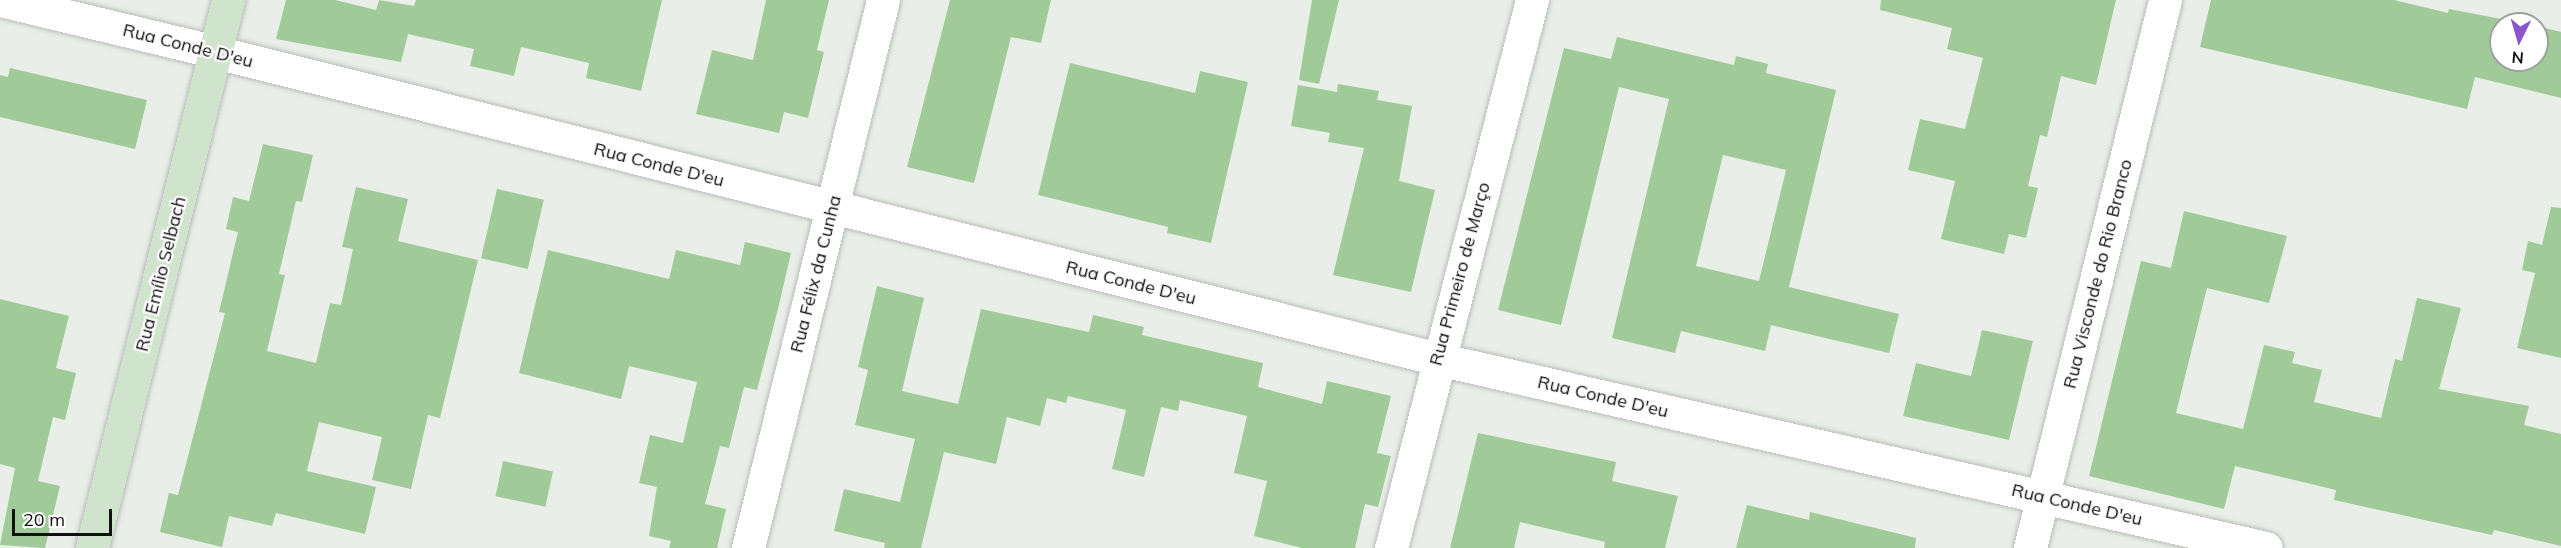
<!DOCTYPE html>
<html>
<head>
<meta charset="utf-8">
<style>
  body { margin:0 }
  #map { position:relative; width:2561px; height:548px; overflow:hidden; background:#e9eee9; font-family:Mulish,sans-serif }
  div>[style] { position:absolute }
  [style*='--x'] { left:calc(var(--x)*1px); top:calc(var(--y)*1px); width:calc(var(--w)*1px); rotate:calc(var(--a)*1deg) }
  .building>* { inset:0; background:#a0cb99; transform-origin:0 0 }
  .roads { filter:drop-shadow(0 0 2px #b9bcb8) drop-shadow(0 0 2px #b9bcb8) }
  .minor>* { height:33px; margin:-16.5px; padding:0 16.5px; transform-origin:16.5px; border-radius:16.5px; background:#fff }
  .tertiary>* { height:33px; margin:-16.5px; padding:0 16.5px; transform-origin:16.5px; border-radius:16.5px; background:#fff }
  .secondary>* { height:33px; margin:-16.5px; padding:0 16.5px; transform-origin:16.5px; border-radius:16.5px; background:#d0e3cd }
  span { translate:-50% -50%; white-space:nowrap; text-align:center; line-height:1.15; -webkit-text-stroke:4.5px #fff; paint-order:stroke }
  .street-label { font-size:18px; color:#101110 }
  .north { position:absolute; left:2489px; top:12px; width:60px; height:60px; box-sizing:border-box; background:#fff; border:2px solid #9fa09f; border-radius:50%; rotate:185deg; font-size:16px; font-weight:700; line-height:24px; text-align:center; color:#101110 }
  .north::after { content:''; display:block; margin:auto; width:21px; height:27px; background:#8a55cd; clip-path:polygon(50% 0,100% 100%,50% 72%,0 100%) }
  .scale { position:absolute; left:12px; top:509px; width:100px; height:27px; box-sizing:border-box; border:3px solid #101110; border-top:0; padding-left:8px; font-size:18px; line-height:21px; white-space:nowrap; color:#101110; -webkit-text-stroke:4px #fff; paint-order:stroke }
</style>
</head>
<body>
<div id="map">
  <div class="building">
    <div style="clip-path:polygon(286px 0,335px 0,376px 10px,379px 0,414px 6px,416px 0,662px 0,641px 91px,586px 78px,589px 63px,521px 47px,514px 76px,470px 66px,474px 49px,408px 34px,401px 62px,276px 39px)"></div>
    <div style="clip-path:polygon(766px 0,829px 0,817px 50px,824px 52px,808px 118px,784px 112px,779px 133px,696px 114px,712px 50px,753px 60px)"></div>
    <div style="clip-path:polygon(950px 0,1051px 0,1041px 43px,1011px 37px,974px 183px,907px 167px)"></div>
    <div style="clip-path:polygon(1312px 0,1339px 0,1319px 84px,1299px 80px)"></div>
    <div style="clip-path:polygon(1881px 0,2116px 0,2096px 85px,2061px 76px,2047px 137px,2040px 135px,2028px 186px,2038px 188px,2026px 238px,2009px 234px,2004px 254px,1941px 239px,1955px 181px,1908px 170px,1920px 119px,1965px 129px,1983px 58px,1947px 49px,1952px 28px,1880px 10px)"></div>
    <div style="clip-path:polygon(2211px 0,2394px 0,2448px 13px,2449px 9px,2528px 24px,2501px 24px,2501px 60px,2537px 60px,2537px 26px,2561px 32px,2561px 98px,2475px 77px,2467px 109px,2200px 47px)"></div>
    <div style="clip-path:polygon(evenodd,1617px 37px,1734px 65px,1736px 56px,1768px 64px,1766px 73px,1836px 90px,1789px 287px,1899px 314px,1889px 353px,1771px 325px,1765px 351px,1681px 331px,1675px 353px,1612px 338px,1669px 99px,1619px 87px,1561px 325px,1498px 310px,1564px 48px,1611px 59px,1617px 37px,1723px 155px,1786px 170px,1759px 281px,1696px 266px,1723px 155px)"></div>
    <div style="clip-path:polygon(1070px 63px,1195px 93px,1200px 71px,1248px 82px,1211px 243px,1167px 233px,1168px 227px,1038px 195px)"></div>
    <div style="clip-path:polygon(10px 68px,147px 100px,135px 149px,0 117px,0 75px,8px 77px)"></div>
    <div style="clip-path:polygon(1338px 84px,1379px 91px,1377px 100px,1412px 106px,1399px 181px,1435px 190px,1411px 292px,1333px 275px,1364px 148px,1328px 142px,1330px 133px,1291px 126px,1298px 85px,1337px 92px)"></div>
    <div style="clip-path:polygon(263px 144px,313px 155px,302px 202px,296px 201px,279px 274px,285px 275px,267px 351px,316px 363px,330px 303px,341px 305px,353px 249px,342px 247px,356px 187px,408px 199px,398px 241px,478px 260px,440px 418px,428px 415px,411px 489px,372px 480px,382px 437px,319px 422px,307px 471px,376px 487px,365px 534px,276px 513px,272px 526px,229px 516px,222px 547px,160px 532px,169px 493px,178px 495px,225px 313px,219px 312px,238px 232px,226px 229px,233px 197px,249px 201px)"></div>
    <div style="left:497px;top:189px;width:48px;height:71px;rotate:13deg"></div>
    <div style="clip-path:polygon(2551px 207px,2561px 208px,2561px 358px,2517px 348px,2535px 273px,2522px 270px,2528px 241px,2542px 245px)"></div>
    <div style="clip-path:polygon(2184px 211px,2287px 236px,2269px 303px,2207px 288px,2176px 413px,2243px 429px,2264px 345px,2295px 352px,2292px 363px,2322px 370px,2314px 402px,2381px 418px,2395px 359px,2402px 361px,2417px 298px,2461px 308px,2439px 389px,2529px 406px,2524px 425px,2561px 434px,2561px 546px,2494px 530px,2492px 535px,2334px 500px,2336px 490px,2235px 466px,2224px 509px,2089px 476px,2141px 261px,2171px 268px)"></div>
    <div style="clip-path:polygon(745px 242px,791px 253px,778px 309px,757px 390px,744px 387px,729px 448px,720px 446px,705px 504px,726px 509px,717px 548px,669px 548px,671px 541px,649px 536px,657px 487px,639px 483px,650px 435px,683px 443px,697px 382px,629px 366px,621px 399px,519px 373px,548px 250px,669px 279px,676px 250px,740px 265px)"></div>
    <div style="clip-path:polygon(877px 286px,924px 298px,902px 391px,958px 404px,981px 309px,1089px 332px,1093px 315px,1144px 327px,1142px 335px,1263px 363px,1258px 387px,1322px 404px,1327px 381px,1391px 396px,1377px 453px,1391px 456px,1378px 507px,1365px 504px,1355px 548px,1302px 548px,1254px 536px,1267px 481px,1234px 473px,1247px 416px,1180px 400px,1178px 411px,1161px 407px,1144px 477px,1112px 469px,1126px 410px,1068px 396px,1066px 403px,1047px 398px,1040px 426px,1007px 417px,996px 464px,944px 452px,921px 548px,884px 548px,885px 543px,834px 531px,844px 489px,900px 502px,915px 439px,855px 425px,868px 370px,858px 367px)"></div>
    <div style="clip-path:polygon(0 299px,69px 316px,56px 368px,76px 373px,65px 420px,53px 417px,38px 481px,60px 486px,45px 548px,0 545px,15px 468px,0 464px)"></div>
    <div style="clip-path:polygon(1982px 330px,2033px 341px,2009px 440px,1903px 416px,1916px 363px,1971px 376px)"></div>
    <div style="clip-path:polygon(1478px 433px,1616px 462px,1612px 481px,1678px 496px,1665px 548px,1604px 548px,1605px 542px,1520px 522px,1514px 548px,1450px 548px)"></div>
    <div style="left:503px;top:461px;width:51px;height:36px;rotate:12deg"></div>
    <div style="clip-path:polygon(1747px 505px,1809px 520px,1810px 512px,1916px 538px,1915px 548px,1736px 548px)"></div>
  </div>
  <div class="roads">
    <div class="minor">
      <div style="--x:0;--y:0;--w:222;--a:13.5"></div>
      <div style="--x:748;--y:548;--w:564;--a:-76.16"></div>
      <div style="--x:1391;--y:548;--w:566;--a:-75.57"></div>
      <div style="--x:2030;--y:548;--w:564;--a:-76.16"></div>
    </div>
    <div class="tertiary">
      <div style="--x:216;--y:52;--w:1260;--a:14.1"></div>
      <div style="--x:1438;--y:359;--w:849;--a:12.86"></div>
    </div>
    <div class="secondary">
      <div style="--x:92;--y:548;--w:565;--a:-76.06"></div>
    </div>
  </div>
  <div class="street-label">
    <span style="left:188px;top:46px;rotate:14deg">Rua Conde D'eu</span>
    <span style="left:659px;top:165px;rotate:14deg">Rua Conde D'eu</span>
    <span style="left:161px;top:274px;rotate:-76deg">Rua Emílio Selbach</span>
    <span style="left:816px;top:274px;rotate:-76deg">Rua Félix da Cunha</span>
    <span style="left:1460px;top:274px;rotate:-75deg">Rua Primeiro de Março</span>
    <span style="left:2098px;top:274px;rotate:-76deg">Rua Visconde do Rio Branco</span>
    <span style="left:1131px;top:283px;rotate:14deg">Rua Conde D'eu</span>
    <span style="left:1603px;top:397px;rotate:13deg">Rua Conde D'eu</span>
    <span style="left:2077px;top:505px;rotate:13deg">Rua Conde D'eu</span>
  </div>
  <div class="north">N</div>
  <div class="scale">20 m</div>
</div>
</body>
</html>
